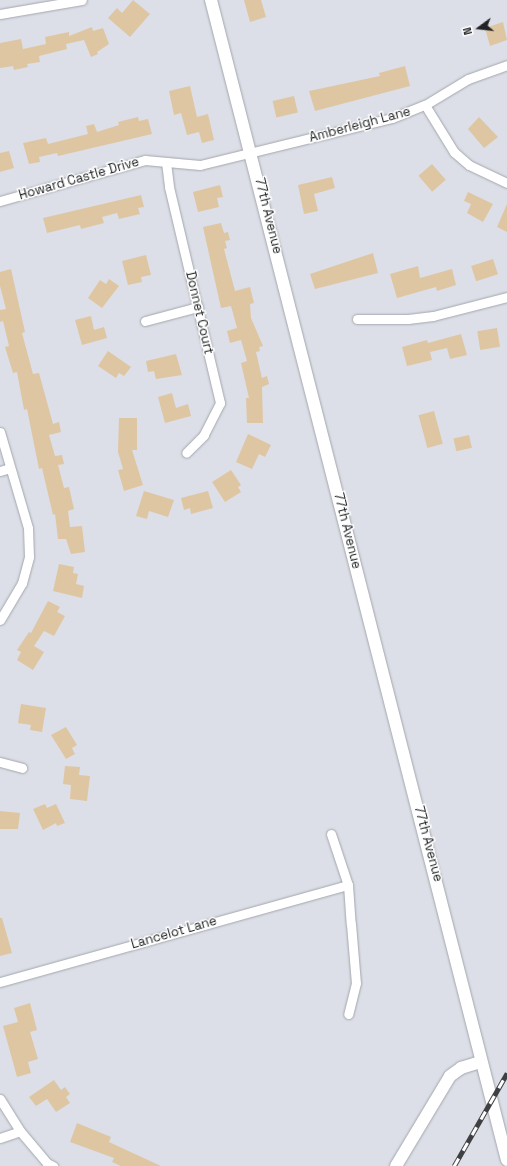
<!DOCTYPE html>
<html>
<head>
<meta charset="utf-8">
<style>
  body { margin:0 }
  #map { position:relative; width:507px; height:1166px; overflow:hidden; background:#dcdfe7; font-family:"Space Grotesk",sans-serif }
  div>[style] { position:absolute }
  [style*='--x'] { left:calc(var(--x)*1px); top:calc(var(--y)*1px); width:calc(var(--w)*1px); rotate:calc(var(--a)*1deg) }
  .building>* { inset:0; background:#dfc6a2; transform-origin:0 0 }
  .roads { filter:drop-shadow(0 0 1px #a3a6ad) drop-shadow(0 0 1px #a3a6ad) }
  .minor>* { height:9px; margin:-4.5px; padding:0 4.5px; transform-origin:4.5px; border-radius:4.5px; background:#fff }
  .tertiary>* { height:12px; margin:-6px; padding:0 6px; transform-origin:6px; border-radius:6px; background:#fff }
  .rail>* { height:4.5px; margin-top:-2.25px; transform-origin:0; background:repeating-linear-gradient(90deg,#fff 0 9px,#3e4043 0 18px); box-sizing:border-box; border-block:1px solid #3e4043 }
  span { translate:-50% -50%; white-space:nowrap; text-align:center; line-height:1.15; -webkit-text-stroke:3px #fff; paint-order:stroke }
  .street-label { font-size:13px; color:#212325 }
  .north { position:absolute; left:459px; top:8px; width:40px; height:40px; -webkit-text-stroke:3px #fff; paint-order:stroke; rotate:255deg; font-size:11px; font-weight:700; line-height:16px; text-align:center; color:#212325 }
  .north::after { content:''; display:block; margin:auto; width:14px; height:18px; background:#212325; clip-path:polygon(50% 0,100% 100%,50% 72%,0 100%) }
</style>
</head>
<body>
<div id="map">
  <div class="building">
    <div style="clip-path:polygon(133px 0,150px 14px,130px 37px,108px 18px,117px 8px,122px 13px)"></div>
    <div style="clip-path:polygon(244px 0,261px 0,266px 17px,250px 22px)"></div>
    <div style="clip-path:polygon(503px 22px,507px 40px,490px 46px,485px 28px)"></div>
    <div style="clip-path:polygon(92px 27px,93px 31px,103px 28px,109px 44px,97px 52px,98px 54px,91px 57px,84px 40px,66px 44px,67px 49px,39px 56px,40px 62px,27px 64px,28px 67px,14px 70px,13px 66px,0 68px,0 43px,21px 39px,23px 49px,46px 44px,45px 37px,69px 32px,69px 36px)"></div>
    <div style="clip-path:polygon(405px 66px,410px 86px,315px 111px,309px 91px,380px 76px,379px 73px)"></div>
    <div style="clip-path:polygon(190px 86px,197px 117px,208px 114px,214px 140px,202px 143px,199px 132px,187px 135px,181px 113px,174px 115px,169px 91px)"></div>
    <div style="left:294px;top:96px;width:17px;height:22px;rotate:77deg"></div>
    <div style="clip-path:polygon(138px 117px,139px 121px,148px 119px,152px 134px,58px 156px,57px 153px,39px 157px,40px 162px,29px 164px,23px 143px,46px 138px,48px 144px,88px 134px,86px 126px,94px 124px,97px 132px,119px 125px,118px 122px)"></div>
    <div style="clip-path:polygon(479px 117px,498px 137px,484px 148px,468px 129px)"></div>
    <div style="clip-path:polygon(9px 151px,14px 168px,0 172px,0 153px)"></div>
    <div style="left:432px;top:164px;width:21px;height:18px;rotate:49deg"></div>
    <div style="clip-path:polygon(332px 177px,335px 188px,314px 194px,318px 211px,304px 214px,298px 185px)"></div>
    <div style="clip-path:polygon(220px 185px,223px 197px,217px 198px,219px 207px,198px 212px,193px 192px)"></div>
    <div style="clip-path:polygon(468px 192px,493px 204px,483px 222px,467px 213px,471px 204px,464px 201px)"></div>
    <div style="clip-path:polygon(141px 195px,144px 207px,138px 208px,140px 214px,119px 219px,117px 213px,102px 217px,104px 223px,81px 229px,80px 225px,47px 233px,43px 218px)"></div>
    <div style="clip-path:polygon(507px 204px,507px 232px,497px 227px)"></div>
    <div style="clip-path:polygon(221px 223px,224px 233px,228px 232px,230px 240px,225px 241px,227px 248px,224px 249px,235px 291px,250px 287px,254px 303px,250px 304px,251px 318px,263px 346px,259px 347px,260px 351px,256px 352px,262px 378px,267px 376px,269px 384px,262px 387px,263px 423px,247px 423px,246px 398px,249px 398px,241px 363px,247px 361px,241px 340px,230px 343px,227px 331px,237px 328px,231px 306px,221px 308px,203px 227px)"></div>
    <div style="clip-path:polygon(373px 253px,378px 273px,315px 289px,310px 274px)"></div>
    <div style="clip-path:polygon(146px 255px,151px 275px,141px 277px,142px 282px,128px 285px,122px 261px)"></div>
    <div style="left:493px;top:259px;width:16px;height:23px;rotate:72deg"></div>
    <div style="clip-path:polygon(418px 266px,420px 278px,452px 269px,456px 285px,437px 291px,436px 287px,397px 298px,390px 274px)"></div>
    <div style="clip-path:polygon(11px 269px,25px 332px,22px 333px,33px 374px,39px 373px,53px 424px,59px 422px,61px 432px,49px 435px,55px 456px,62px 455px,64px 464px,58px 465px,64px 488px,69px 487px,74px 509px,68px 511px,70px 527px,82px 526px,85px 552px,71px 554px,66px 539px,58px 539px,55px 514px,53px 515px,42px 468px,39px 469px,27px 409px,24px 410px,17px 372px,13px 373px,5px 347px,9px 346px,3px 321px,0 322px,0 310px,6px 309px,0 286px,0 272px)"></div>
    <div style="clip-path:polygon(109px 279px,119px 286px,102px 308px,88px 298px,100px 280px,106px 284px)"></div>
    <div style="clip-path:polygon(91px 316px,94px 330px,104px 327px,107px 338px,82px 345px,75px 320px)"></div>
    <div style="left:497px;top:328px;width:19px;height:20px;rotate:81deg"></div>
    <div style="clip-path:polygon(461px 334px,467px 355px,450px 359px,447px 348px,430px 352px,432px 360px,407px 366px,402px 347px,427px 340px,428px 343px)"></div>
    <div style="clip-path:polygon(108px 351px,131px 367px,124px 376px,119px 373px,116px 378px,98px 366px)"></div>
    <div style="clip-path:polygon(176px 354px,182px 375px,156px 379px,154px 371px,148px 372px,146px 361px)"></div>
    <div style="clip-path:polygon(172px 393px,176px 408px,188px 404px,191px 416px,165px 423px,158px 397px)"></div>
    <div style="left:434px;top:411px;width:34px;height:16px;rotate:75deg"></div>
    <div style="clip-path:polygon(119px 418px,137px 418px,137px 450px,132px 450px,143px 485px,124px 491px,118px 470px,123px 469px,118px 452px)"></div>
    <div style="clip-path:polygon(248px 434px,271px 445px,265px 457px,259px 454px,252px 469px,236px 462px)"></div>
    <div style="left:469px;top:435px;width:13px;height:16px;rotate:77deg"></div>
    <div style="clip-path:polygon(231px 470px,241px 485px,238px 487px,241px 492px,225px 502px,212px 482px)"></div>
    <div style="clip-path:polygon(144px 491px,174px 500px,168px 517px,149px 511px,147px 519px,136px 516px)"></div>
    <div style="clip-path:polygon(208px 491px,213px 508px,191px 514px,190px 508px,184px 510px,181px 498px)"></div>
    <div style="clip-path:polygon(59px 564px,74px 567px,73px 573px,78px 574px,76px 584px,84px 586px,82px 598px,53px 591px)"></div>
    <div style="clip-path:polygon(48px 601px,60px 607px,57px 612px,65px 616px,54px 636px,44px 631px,34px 646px,44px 652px,33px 670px,17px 660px,21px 652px,17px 650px,29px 632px,31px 633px)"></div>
    <div style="clip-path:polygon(21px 704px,46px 708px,42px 732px,30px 730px,31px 725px,18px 723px)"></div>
    <div style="clip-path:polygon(66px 727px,77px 745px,72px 748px,75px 754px,66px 759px,51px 735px)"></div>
    <div style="clip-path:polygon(65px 766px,80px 767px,79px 775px,90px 776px,87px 801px,70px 799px,71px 785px,63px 784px)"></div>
    <div style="clip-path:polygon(45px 804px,47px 808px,56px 804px,65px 823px,57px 826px,56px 823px,43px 830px,33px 809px)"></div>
    <div style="clip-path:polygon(0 811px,20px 813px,18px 829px,0 829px)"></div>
    <div style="clip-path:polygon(0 918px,2px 918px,12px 953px,0 956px)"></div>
    <div style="clip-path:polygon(30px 1003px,37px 1030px,30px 1032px,38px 1059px,28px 1062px,31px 1073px,17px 1077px,3px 1026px,18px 1022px,14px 1008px)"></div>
    <div style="clip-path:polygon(54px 1080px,61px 1090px,65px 1087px,70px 1094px,66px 1097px,70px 1103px,56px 1112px,47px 1099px,36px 1106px,29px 1097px)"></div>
    <div style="clip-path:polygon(77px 1123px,111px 1137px,109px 1142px,161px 1166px,121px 1166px,112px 1162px,114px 1158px,70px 1142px)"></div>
  </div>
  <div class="roads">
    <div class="minor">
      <div style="--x:0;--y:14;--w:83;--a:-9.7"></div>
      <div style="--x:425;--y:105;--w:55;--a:58.3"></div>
      <div style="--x:454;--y:152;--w:20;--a:41"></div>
      <div style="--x:469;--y:165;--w:42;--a:25.3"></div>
      <div style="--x:166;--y:162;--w:25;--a:83"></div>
      <div style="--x:169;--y:187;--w:222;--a:76.7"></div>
      <div style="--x:220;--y:403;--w:36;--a:117"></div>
      <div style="--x:204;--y:435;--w:25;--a:135"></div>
      <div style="--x:0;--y:201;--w:151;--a:-15.8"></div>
      <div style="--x:145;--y:160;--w:55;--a:5.2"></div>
      <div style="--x:200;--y:165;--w:198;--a:-13.8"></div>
      <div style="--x:392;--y:118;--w:35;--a:-22"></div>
      <div style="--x:425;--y:105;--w:50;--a:-31.2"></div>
      <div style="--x:468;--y:79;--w:41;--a:-19.7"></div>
      <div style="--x:357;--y:319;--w:51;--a:0"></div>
      <div style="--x:408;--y:319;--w:25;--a:-7"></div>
      <div style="--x:433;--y:316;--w:76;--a:-14.4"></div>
      <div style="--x:145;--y:321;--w:55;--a:-14.8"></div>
      <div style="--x:0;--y:432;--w:100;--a:73.7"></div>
      <div style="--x:28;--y:528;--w:29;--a:88"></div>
      <div style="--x:29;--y:557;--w:27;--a:105"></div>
      <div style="--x:22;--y:583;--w:43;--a:120.7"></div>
      <div style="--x:0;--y:471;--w:10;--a:-17"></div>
      <div style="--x:0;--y:762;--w:23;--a:15"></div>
      <div style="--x:331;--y:834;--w:54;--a:71.6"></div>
      <div style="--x:348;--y:885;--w:39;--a:86"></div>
      <div style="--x:351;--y:924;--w:59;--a:85.2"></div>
      <div style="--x:356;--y:983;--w:32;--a:104"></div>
      <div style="--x:0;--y:982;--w:361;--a:-15.6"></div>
      <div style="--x:0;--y:1099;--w:38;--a:58"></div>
      <div style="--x:20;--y:1131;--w:42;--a:49.8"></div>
      <div style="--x:47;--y:1163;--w:7;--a:27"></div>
      <div style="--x:0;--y:1138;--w:21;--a:-19"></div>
    </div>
    <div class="tertiary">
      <div style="--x:211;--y:0;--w:1197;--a:75.69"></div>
      <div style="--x:396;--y:1166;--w:105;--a:-59"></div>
      <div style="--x:450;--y:1076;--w:14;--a:-36"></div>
      <div style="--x:461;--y:1068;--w:21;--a:-17"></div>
    </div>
  </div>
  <div class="rail">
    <div style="--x:454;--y:1166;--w:107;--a:-60.3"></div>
  </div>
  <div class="street-label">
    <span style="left:360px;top:125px;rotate:-15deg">Amberleigh Lane</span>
    <span style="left:79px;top:179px;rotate:-16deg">Howard Castle Drive</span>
    <span style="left:268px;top:216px;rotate:76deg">77th Avenue</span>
    <span style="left:199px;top:313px;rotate:77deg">Donnet Court</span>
    <span style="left:347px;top:531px;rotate:76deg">77th Avenue</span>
    <span style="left:428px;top:844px;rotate:75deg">77th Avenue</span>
    <span style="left:174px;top:933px;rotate:-16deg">Lancelot Lane</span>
  </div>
  <div class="north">N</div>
</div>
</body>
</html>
